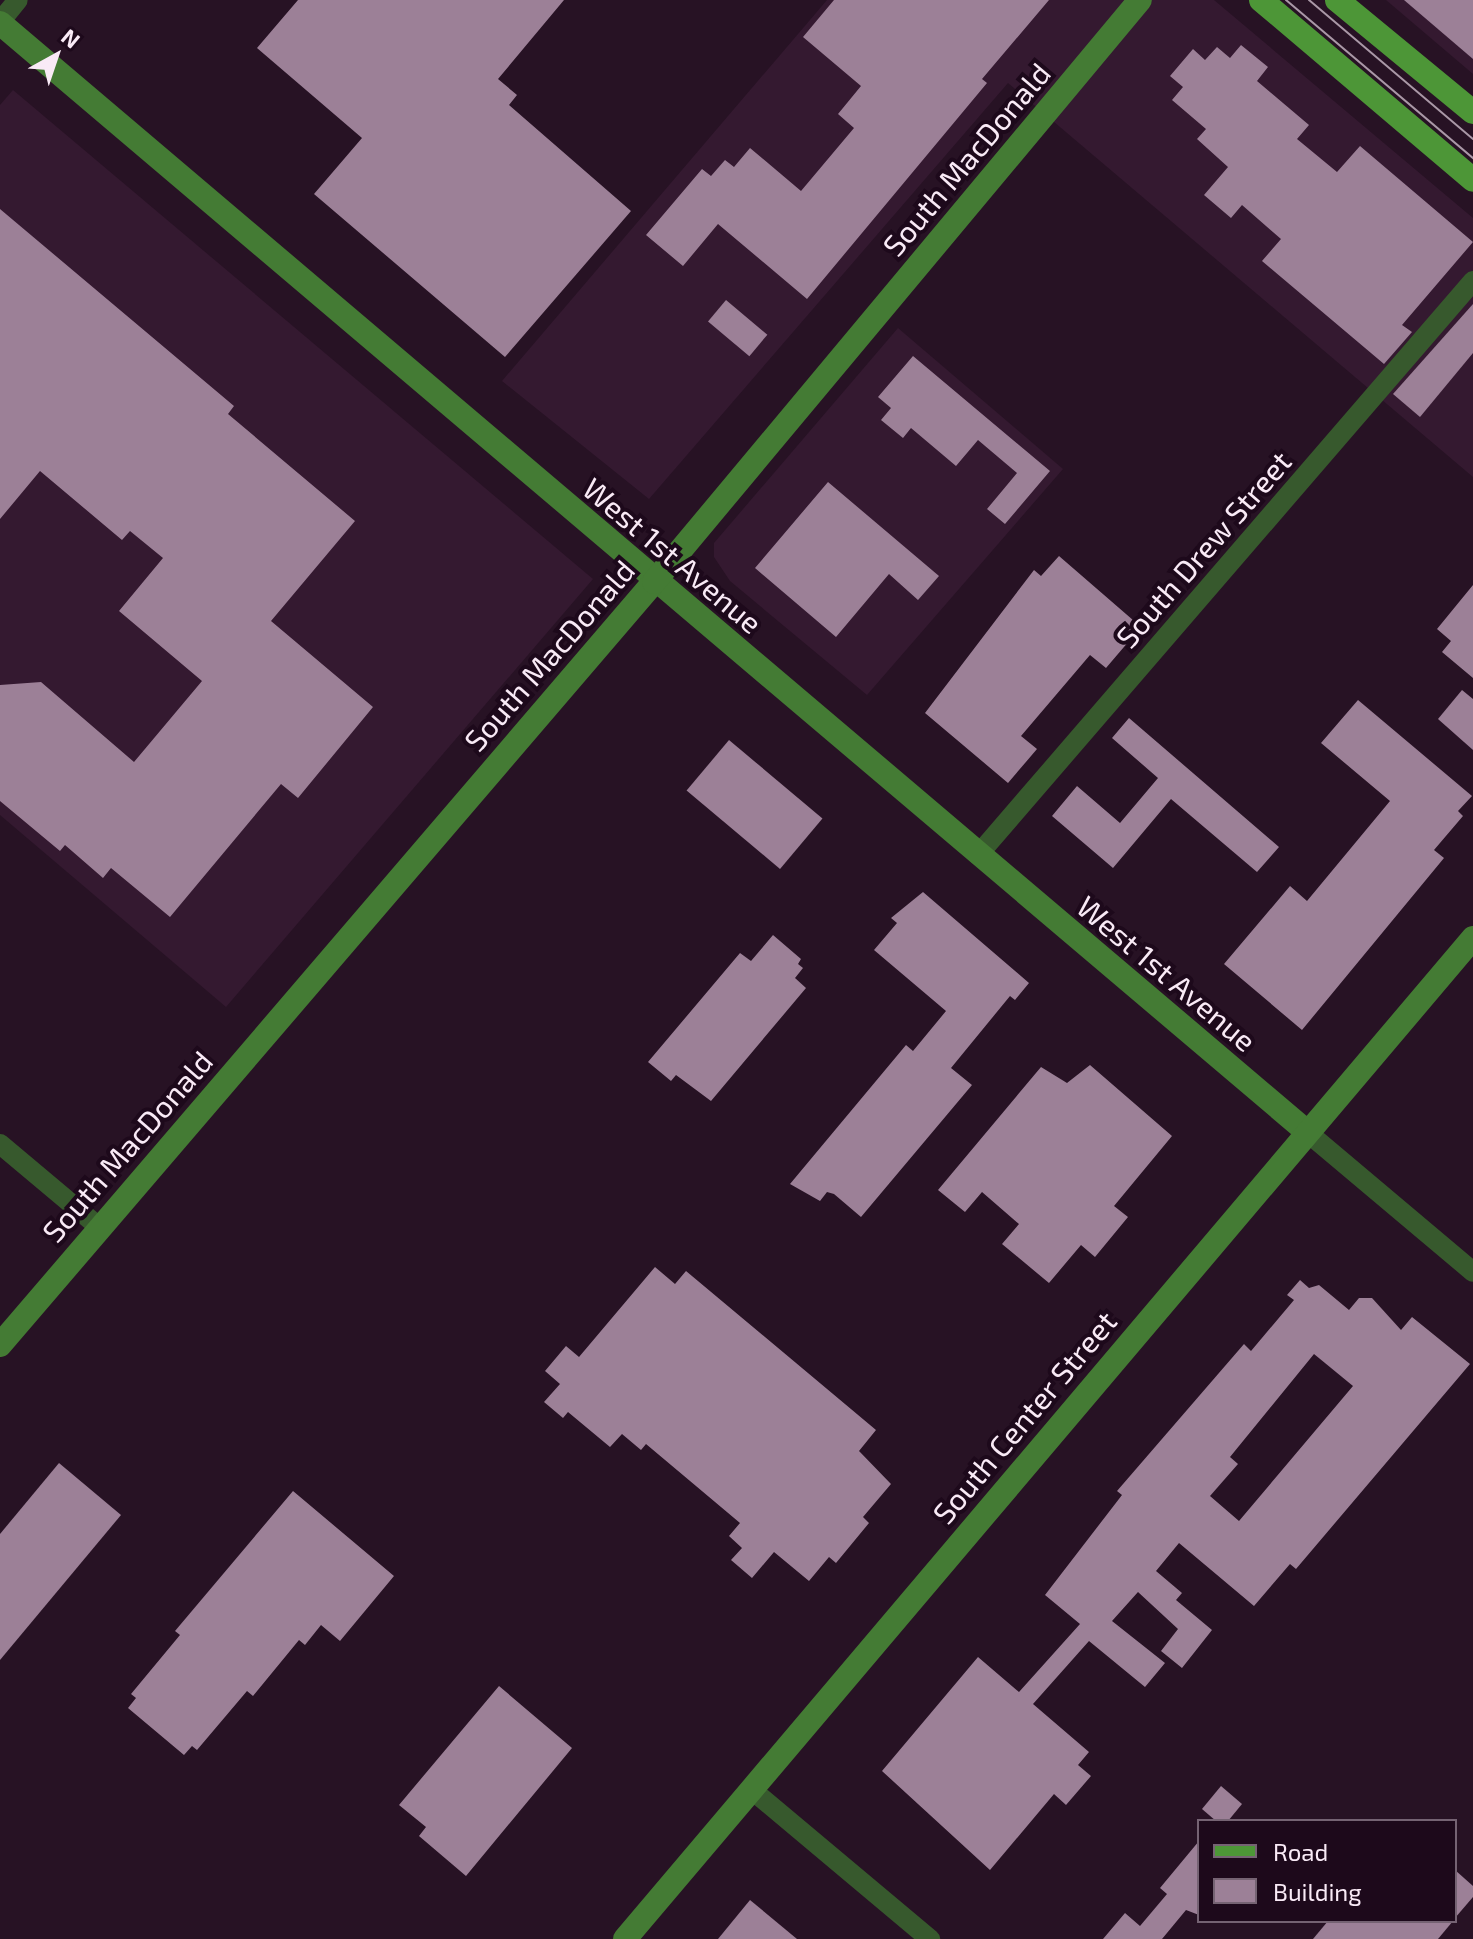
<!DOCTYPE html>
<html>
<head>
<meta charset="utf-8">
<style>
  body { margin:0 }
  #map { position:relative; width:1473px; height:1939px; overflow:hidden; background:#271224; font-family:"Exo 2",sans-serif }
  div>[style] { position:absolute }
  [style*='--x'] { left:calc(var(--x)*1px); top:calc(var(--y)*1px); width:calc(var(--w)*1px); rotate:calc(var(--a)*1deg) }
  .built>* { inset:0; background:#341930 }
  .building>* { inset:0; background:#9c8097; transform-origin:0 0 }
  .street>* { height:20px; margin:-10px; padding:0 10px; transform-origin:10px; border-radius:10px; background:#37592d }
  .secondary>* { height:24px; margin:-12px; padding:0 12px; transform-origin:12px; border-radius:12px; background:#447b34 }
  .primary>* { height:24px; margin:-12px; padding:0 12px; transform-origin:12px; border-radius:12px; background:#4d9637 }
  .tram>* { height:2px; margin:-1px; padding:0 1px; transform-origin:1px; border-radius:1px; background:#aa98a7 }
  span { translate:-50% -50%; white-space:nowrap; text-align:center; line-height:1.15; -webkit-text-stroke:8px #1d091b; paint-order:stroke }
  .street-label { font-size:30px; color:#f9eaf6 }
  .legend { position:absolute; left:1197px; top:1819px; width:260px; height:104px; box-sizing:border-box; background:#1d091b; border:2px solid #756373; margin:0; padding:10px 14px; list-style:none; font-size:24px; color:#f9eaf6 }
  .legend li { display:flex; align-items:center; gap:16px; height:40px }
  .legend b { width:40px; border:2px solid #756373 }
  .north { position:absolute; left:16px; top:16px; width:80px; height:80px; -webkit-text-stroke:6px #1d091b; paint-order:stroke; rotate:40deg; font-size:22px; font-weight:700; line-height:32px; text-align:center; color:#f9eaf6 }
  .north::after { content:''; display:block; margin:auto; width:28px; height:36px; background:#f9eaf6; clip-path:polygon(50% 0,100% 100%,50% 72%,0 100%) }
</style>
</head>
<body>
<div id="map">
  <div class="built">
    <div style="clip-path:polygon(827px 0,1214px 0,1473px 218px,1473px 477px,1008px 83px,649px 499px,502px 381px)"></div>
    <div style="clip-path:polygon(1386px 0,1473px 0,1473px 74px)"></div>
    <div style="clip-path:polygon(13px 90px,593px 579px,226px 1007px,0 815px,0 105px)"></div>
    <div style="clip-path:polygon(898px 328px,1063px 469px,867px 695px,730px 581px,714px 557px,714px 543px)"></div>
  </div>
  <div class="building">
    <div style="clip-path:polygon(298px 0,564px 0,498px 79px,517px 95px,509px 105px,631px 211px,505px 357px,314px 194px,362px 138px,257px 48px)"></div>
    <div style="clip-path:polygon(834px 0,1049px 0,982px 79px,987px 83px,807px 299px,718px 224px,683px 266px,646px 235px,702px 169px,711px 176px,725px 160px,734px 167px,750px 148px,801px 191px,854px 128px,838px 114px,861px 86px,803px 37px)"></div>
    <div style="clip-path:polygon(1404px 0,1473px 0,1473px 59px)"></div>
    <div style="clip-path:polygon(1241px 45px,1268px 67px,1257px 81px,1309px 125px,1297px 139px,1337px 172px,1360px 146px,1473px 242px,1402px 325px,1412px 332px,1384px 364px,1262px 261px,1281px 239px,1242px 205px,1231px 218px,1204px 195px,1228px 167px,1197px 139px,1206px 129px,1172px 100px,1183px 87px,1170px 76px,1193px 49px,1205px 60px,1217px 47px,1230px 58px)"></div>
    <div style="clip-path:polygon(0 209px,234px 406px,228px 414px,355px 521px,271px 621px,373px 707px,298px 798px,281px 784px,170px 917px,111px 868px,103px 878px,65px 845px,60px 851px,0 801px,0 685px,41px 682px,134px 762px,202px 681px,119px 611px,163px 558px,130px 531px,122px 540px,40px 471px,0 519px)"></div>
    <div style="left:726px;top:300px;width:54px;height:28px;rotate:40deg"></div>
    <div style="clip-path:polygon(1473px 304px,1473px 353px,1420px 417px,1393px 394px)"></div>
    <div style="clip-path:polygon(913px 356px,1050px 471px,1005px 524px,987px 509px,1017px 473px,978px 440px,956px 466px,911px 428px,903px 438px,881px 420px,891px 408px,878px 397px)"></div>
    <div style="clip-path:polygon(828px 482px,939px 576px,918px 600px,889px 574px,836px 637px,755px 568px)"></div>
    <div style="clip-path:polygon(1059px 556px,1141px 627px,1106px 668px,1090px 655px,1021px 736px,1037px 749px,1008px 783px,925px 713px,1034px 570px,1041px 576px)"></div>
    <div style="clip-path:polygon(1473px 585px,1473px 678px,1442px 652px,1451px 641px,1437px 629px)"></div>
    <div style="clip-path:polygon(1462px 690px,1473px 699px,1473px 750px,1438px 719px)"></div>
    <div style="clip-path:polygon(1358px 700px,1472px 796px,1458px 811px,1463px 816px,1434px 850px,1444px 858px,1302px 1030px,1224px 964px,1290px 886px,1307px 901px,1390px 801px,1321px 743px)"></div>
    <div style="clip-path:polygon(1129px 718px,1279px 847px,1257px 872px,1171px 799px,1113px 868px,1052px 816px,1077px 786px,1120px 823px,1158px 778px,1112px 738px)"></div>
    <div style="left:729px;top:740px;width:122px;height:66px;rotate:40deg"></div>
    <div style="clip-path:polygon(923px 892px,1029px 983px,1015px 1000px,1010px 996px,951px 1068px,972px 1085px,861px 1217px,834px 1194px,827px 1192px,820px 1201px,790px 1184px,906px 1045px,913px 1051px,946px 1011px,874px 950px,897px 923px,891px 918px)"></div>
    <div style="clip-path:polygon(773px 935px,801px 959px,798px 964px,803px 968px,795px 978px,806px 988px,711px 1101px,676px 1075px,671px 1081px,648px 1062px,740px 953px,751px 961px)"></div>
    <div style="clip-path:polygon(1090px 1065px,1172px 1136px,1114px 1206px,1128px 1217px,1095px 1257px,1081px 1245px,1049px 1283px,1002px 1244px,1019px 1224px,982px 1192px,965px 1212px,938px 1190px,1041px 1067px,1067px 1083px)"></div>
    <div style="clip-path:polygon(655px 1267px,675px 1284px,686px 1271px,876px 1430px,859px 1451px,891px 1484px,863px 1517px,869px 1523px,836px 1563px,829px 1557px,809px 1581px,774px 1552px,752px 1578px,731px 1560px,742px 1548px,729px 1536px,740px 1523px,646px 1444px,641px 1450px,622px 1434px,610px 1447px,568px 1412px,563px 1418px,544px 1402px,560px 1384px,545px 1371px,566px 1346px,579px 1357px)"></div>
    <div style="clip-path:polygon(evenodd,1300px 1280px,1309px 1288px,1319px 1285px,1349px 1310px,1359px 1298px,1372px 1298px,1401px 1330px,1412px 1317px,1470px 1364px,1296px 1569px,1290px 1564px,1254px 1606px,1179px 1543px,1156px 1571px,1182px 1593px,1176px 1600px,1212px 1630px,1182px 1668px,1161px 1651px,1178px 1629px,1138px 1592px,1112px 1621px,1165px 1663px,1145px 1687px,1089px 1641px,1033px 1704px,1089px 1752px,1078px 1765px,1091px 1776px,1066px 1805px,1054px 1794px,990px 1870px,882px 1771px,978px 1657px,1019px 1692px,1080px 1624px,1045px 1595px,1122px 1495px,1117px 1491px,1244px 1344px,1251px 1351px,1294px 1300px,1287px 1295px,1300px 1280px,1314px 1354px,1353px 1386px,1239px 1521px,1210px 1496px,1238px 1464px,1230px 1457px,1314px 1354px)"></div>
    <div style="clip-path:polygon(59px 1463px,121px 1515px,0 1660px,0 1534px)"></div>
    <div style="clip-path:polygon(293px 1491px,394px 1576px,340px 1641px,321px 1625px,305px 1645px,299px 1640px,253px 1696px,247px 1691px,197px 1750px,192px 1746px,184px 1755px,128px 1708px,136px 1698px,131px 1694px,180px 1635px,175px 1631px)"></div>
    <div style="clip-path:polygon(499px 1686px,572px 1748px,466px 1876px,419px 1836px,426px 1827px,399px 1805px)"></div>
    <div style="clip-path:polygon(1221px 1786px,1242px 1804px,1228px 1821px,1216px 1821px,1202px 1809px)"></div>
    <div style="clip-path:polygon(1199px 1841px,1199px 1915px,1186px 1910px,1162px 1939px,1103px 1939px,1125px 1913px,1140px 1926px,1167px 1894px,1160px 1888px)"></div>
    <div style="clip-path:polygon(1455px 1870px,1473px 1886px,1473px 1897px,1455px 1918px)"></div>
    <div style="clip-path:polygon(750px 1900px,797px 1939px,718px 1939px)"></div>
    <div style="clip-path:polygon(1328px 1921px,1453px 1921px,1438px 1939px,1313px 1939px)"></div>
  </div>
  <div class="street">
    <div style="--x:0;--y:22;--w:28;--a:-51"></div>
    <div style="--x:978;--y:855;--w:758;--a:-49.23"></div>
    <div style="--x:1307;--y:1132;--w:217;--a:40.1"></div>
    <div style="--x:0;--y:1144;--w:129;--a:40"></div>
    <div style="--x:751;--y:1789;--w:234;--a:40"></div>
  </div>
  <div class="secondary">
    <div style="--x:0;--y:23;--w:1714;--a:40.31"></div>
    <div style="--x:0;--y:1345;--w:1005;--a:-49.4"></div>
    <div style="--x:654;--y:582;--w:758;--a:-50.14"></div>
    <div style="--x:625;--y:1939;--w:1312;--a:-49.73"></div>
  </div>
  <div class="primary">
    <div style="--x:1261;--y:0;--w:278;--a:40.3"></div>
    <div style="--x:1337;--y:0;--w:176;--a:39.5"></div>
  </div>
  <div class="tram">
    <div style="--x:1286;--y:0;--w:245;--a:40.2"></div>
    <div style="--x:1309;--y:0;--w:215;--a:40.3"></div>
  </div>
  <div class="street-label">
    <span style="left:966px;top:159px;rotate:-50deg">South MacDonald</span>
    <span style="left:1203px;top:549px;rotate:-49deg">South Drew Street</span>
    <span style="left:673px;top:555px;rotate:40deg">West 1st Avenue</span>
    <span style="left:549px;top:655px;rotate:-49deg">South MacDonald</span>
    <span style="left:1167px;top:973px;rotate:40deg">West 1st Avenue</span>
    <span style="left:127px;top:1146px;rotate:-49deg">South MacDonald</span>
    <span style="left:1024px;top:1417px;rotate:-50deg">South Center Street</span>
  </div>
  <ul class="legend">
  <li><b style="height:10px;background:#4d9637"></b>Road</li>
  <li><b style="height:22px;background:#9c8097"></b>Building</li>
  </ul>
  <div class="north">N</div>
</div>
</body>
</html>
